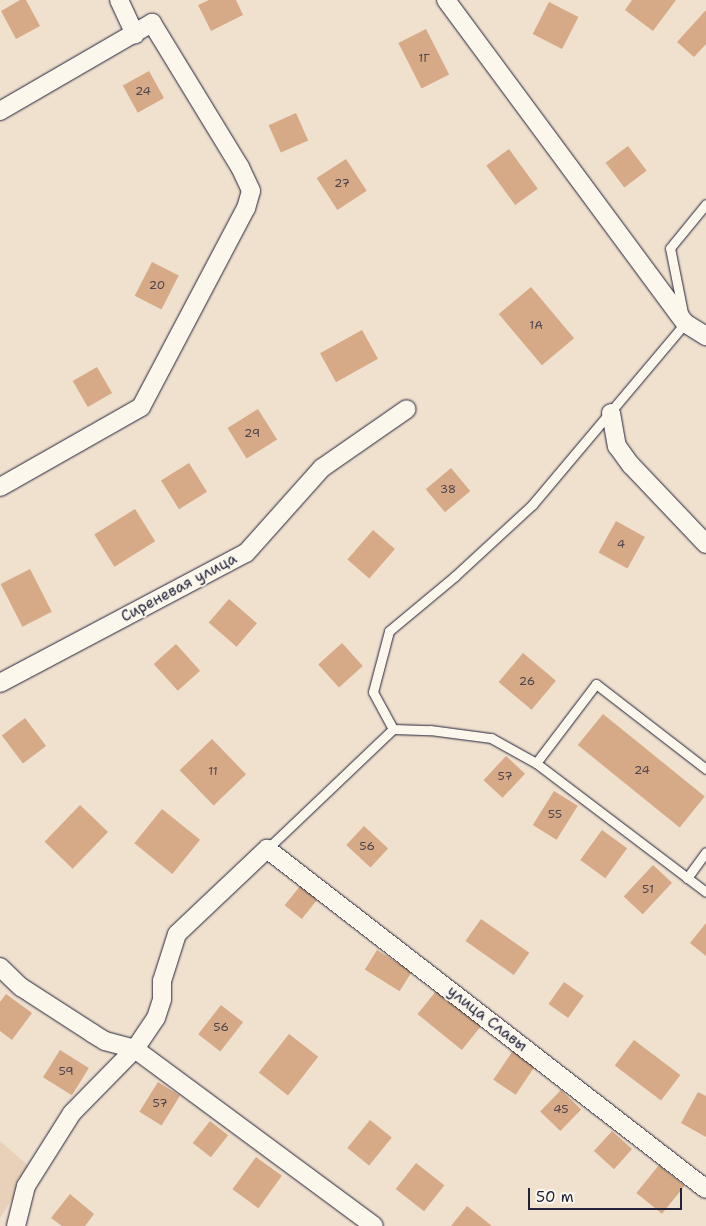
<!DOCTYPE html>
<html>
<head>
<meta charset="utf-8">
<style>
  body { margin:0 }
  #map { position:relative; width:706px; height:1226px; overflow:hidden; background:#f0e0ce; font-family:"Shantell Sans",sans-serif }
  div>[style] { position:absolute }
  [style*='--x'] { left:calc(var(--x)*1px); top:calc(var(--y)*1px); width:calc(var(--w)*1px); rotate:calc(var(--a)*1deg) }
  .built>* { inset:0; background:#e8d0b9 }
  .building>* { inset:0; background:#d6aa87; transform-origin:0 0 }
  .roads { filter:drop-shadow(0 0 1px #22223b) drop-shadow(0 0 1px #22223b) }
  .lane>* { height:9px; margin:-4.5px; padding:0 4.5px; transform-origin:4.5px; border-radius:4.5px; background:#fbf7ec }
  .street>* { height:18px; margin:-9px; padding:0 9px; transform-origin:9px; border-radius:9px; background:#fbf7ec }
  span { translate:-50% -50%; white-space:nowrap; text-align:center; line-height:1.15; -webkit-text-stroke:4px #fbf7ec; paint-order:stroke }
  .number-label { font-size:12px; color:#4f444e }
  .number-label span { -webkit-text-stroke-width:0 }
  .street-label { font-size:15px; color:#22223b }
  .scale { position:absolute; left:528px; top:1188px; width:154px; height:22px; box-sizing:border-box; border:2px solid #22223b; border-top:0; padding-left:6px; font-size:15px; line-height:18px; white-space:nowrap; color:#22223b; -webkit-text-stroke:4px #fbf7ec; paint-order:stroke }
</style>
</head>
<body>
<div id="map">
  <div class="built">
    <div style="clip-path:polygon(0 1141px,32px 1169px,0 1218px)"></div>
  </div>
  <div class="building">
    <div style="clip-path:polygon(20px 0,26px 0,40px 26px,16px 39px,1px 11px)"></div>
    <div style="clip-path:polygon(209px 0,236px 0,243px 15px,211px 31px,198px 5px)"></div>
    <div style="clip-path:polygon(632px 0,676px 0,653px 31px,625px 10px)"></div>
    <div style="left:549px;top:2px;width:33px;height:36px;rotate:27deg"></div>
    <div style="clip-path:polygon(706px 10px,706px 44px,694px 57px,677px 42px)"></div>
    <div style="left:426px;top:29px;width:51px;height:31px;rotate:63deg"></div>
    <div style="left:149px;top:71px;width:31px;height:30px;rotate:61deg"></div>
    <div style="left:296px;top:113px;width:30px;height:30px;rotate:66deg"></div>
    <div style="left:628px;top:146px;width:31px;height:28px;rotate:53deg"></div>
    <div style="left:509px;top:149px;width:49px;height:28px;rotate:54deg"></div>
    <div style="left:346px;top:159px;width:38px;height:35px;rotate:57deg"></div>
    <div style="left:152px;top:262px;width:30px;height:38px;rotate:27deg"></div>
    <div style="left:531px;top:287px;width:67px;height:42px;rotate:50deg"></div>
    <div style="left:362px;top:330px;width:33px;height:48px;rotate:61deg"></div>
    <div style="left:97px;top:367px;width:30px;height:28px;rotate:60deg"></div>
    <div style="left:258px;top:409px;width:36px;height:36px;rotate:58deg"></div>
    <div style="left:189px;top:463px;width:34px;height:33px;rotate:58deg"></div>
    <div style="left:451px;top:468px;width:30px;height:33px;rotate:50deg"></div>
    <div style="left:135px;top:509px;width:38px;height:48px;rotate:58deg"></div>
    <div style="left:616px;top:521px;width:33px;height:36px;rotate:29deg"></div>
    <div style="left:373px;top:530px;width:29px;height:39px;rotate:41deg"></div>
    <div style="left:30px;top:569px;width:48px;height:33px;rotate:63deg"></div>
    <div style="left:229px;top:599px;width:37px;height:31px;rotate:41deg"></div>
    <div style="left:342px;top:643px;width:31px;height:32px;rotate:48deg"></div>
    <div style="left:176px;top:644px;width:36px;height:30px;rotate:48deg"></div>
    <div style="left:523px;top:653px;width:43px;height:38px;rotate:40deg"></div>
    <div style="left:603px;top:714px;width:131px;height:40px;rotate:39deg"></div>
    <div style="left:25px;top:718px;width:35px;height:29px;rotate:53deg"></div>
    <div style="left:212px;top:739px;width:49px;height:45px;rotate:46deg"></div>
    <div style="left:506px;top:756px;width:26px;height:33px;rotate:43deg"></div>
    <div style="left:554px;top:791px;width:28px;height:40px;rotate:32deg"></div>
    <div style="left:80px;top:805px;width:39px;height:51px;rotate:44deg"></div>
    <div style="left:162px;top:809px;width:49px;height:44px;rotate:39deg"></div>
    <div style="left:364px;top:826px;width:33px;height:26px;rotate:43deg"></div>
    <div style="left:602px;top:830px;width:31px;height:37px;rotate:36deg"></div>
    <div style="left:653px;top:865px;width:26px;height:43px;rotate:43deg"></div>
    <div style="left:301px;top:885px;width:22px;height:26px;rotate:39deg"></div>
    <div style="left:481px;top:919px;width:59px;height:27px;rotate:35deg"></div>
    <div style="clip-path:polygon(706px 923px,706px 956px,690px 943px)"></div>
    <div style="left:377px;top:950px;width:41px;height:23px;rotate:32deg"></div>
    <div style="left:564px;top:982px;width:24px;height:27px;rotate:35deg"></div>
    <div style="left:437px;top:990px;width:57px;height:31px;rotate:39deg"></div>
    <div style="clip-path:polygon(6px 994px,32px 1013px,12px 1040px,0 1031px,0 1002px)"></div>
    <div style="left:221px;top:1005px;width:28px;height:37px;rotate:38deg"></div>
    <div style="left:289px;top:1034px;width:37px;height:49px;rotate:38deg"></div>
    <div style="left:634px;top:1040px;width:58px;height:32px;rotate:37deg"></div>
    <div style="left:514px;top:1049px;width:27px;height:37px;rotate:34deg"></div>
    <div style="left:60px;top:1050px;width:34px;height:32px;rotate:32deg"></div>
    <div style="left:158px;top:1082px;width:26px;height:35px;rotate:32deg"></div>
    <div style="left:561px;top:1090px;width:28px;height:30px;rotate:44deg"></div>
    <div style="clip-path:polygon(698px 1092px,706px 1096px,706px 1137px,681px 1123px)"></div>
    <div style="left:370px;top:1120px;width:28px;height:36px;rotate:39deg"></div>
    <div style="left:210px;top:1121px;width:23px;height:28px;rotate:38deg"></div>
    <div style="left:612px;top:1131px;width:27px;height:27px;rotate:42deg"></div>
    <div style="left:256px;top:1157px;width:32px;height:40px;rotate:36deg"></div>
    <div style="left:416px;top:1163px;width:36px;height:33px;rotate:38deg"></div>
    <div style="left:659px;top:1165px;width:33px;height:36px;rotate:39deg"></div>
    <div style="clip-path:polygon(70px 1194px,94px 1214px,85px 1226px,62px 1226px,51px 1218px)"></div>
    <div style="clip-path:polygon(467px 1206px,492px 1226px,451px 1226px)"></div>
  </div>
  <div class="roads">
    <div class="lane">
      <div style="--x:393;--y:729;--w:42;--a:-118.4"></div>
      <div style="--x:373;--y:692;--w:63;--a:-75.3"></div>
      <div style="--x:389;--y:631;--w:86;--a:-39.8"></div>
      <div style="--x:455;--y:576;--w:105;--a:-42.7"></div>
      <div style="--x:532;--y:505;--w:238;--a:-49.9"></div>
      <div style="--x:685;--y:323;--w:76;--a:-101.3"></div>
      <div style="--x:670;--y:248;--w:57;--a:-50.7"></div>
      <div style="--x:536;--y:763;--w:99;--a:-52.8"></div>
      <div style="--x:596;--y:684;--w:139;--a:37.7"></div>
      <div style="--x:267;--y:849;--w:174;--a:-43.6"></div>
      <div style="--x:393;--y:729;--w:37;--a:2"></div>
      <div style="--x:430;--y:730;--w:62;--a:7.5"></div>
      <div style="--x:491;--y:738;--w:51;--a:29.1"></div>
      <div style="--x:536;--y:763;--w:213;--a:37.2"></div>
      <div style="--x:687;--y:878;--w:32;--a:-54"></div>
    </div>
    <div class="street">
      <div style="--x:119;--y:0;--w:38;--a:65"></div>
      <div style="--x:446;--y:0;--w:402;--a:53.5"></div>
      <div style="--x:685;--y:323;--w:25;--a:32"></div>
      <div style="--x:0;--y:111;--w:176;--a:-30.1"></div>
      <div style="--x:152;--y:23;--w:169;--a:58.6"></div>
      <div style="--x:240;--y:167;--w:26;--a:65"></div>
      <div style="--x:251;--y:191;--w:18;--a:106"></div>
      <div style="--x:246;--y:208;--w:225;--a:117.8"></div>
      <div style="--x:141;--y:407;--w:162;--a:150.4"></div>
      <div style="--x:611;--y:413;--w:34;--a:80"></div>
      <div style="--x:617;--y:446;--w:24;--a:54"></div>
      <div style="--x:631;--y:465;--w:109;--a:46.5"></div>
      <div style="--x:0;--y:683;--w:278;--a:-27.9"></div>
      <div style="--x:246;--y:553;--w:114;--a:-48.2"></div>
      <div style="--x:322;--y:468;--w:103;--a:-34.8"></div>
      <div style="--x:0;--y:967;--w:29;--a:44"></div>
      <div style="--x:21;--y:987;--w:85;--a:32.9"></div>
      <div style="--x:92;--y:1033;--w:15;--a:32"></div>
      <div style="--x:105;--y:1041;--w:31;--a:15"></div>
      <div style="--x:135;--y:1049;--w:297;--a:36.5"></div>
      <div style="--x:16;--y:1226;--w:41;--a:-76"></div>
      <div style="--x:26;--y:1186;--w:86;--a:-57.8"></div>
      <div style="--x:72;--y:1113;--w:90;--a:-45.5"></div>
      <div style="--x:135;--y:1049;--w:37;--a:-56"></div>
      <div style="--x:156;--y:1018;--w:20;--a:-72"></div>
      <div style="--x:162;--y:999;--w:18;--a:-90"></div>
      <div style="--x:162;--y:981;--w:49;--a:-72.3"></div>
      <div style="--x:177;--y:934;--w:124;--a:-43.4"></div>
      <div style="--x:267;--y:849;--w:555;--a:37.76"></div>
    </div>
  </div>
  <div class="number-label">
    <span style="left:424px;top:59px">1Г</span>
    <span style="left:143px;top:92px">24</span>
    <span style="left:342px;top:184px">27</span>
    <span style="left:157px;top:286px">20</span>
    <span style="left:536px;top:326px">1А</span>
    <span style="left:252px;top:434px">29</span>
    <span style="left:448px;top:490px">38</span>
    <span style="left:621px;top:545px">4</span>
    <span style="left:527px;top:682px">26</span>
    <span style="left:642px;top:771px">24</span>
    <span style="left:213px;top:772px">11</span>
    <span style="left:505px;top:777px">57</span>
    <span style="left:555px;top:815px">55</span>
    <span style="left:367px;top:847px">56</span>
    <span style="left:648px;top:890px">51</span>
    <span style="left:221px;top:1028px">56</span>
    <span style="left:66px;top:1072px">59</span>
    <span style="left:160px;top:1104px">57</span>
    <span style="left:561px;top:1110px">45</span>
  </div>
  <div class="street-label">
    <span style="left:179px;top:588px;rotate:-28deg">Сиреневая улица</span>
    <span style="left:487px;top:1019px;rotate:38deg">улица Славы</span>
  </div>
  <div class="scale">50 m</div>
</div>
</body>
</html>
